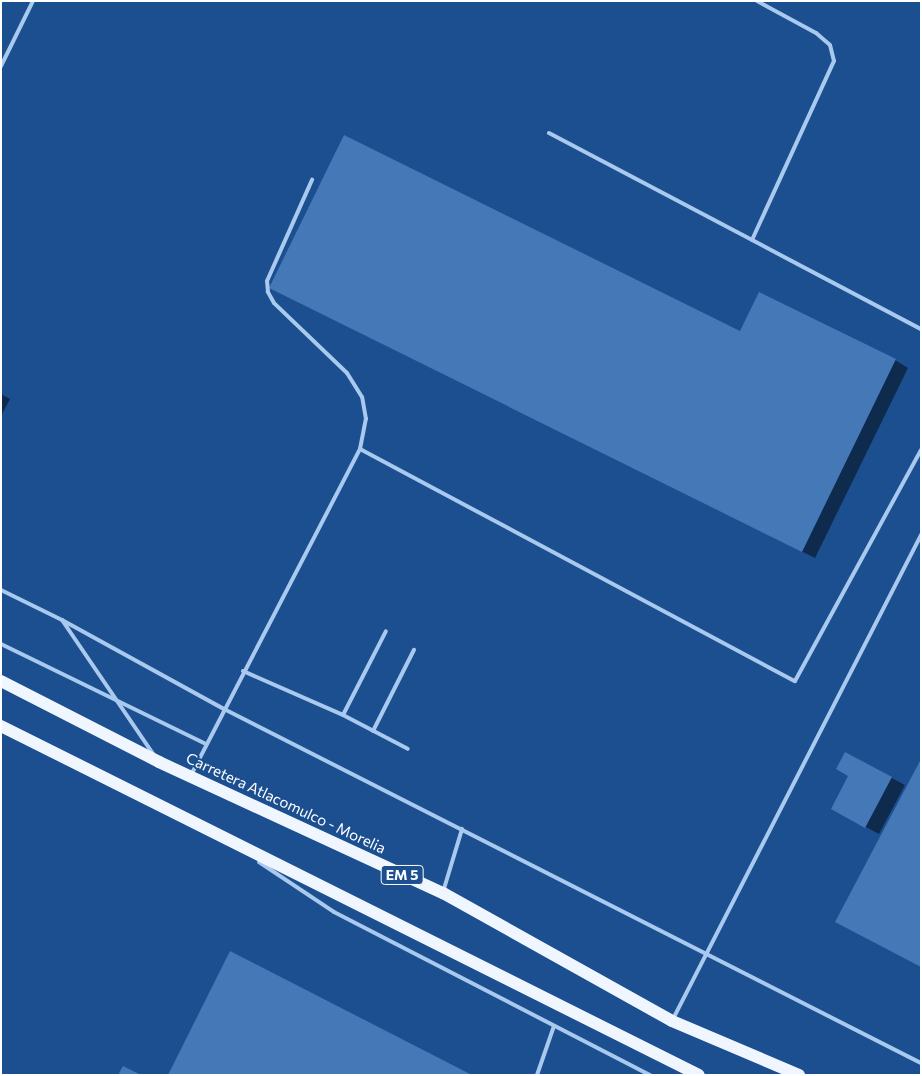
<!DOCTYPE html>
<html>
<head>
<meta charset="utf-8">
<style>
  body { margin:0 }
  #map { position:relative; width:922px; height:1076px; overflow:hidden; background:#1b4f8f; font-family:Commissioner,sans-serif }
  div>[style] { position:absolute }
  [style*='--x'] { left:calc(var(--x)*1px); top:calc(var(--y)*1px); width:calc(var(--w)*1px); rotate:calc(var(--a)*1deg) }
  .shadow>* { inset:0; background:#0007 }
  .building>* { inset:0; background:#4478b7 }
  .service>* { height:4px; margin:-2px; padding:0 2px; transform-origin:2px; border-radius:2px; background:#a9c9ee }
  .primary>* { height:12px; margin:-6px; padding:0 6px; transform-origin:6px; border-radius:6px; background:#f0f6ff }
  span { translate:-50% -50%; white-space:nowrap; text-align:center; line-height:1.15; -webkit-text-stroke:4px #1b4f8f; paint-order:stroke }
  .shield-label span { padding:1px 4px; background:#1b4f8f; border:1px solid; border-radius:4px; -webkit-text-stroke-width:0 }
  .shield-label { font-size:14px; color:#fff; font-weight:700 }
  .street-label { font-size:15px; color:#fff }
  .frame { position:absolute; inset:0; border:2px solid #fff; pointer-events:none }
</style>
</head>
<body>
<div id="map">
  <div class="shadow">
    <div style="clip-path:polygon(284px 295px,740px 333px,895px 360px,908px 368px,815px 558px)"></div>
    <div style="clip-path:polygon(1px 394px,10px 399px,1px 416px)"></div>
    <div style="clip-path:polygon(846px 754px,905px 785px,879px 834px,845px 816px,850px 776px)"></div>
  </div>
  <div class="building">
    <div style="clip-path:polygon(344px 135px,740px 331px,759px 292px,896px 359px,802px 552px,269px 288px)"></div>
    <div style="clip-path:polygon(845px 752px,892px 777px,865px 828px,831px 809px,848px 776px,836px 769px)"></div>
    <div style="clip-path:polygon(921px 759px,921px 967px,835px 922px)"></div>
    <div style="clip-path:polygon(230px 951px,472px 1075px,168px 1075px)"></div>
    <div style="clip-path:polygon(123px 1066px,141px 1075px,118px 1075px)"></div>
  </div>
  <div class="service">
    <div style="--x:1;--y:66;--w:72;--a:-63.8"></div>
    <div style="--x:549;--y:133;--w:420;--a:27.8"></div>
    <div style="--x:752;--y:240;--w:197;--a:-65.4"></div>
    <div style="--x:834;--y:61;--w:16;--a:-104"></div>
    <div style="--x:830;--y:45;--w:18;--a:-139"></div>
    <div style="--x:816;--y:33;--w:67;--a:-151.5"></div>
    <div style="--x:360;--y:449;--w:493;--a:28.1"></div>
    <div style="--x:795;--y:681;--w:263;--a:-61.4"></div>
    <div style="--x:1;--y:590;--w:68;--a:26.2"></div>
    <div style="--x:62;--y:620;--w:162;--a:55.8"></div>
    <div style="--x:62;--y:620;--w:185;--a:28.8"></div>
    <div style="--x:224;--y:709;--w:782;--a:26.93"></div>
    <div style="--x:1;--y:644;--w:228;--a:26"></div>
    <div style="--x:243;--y:671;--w:109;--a:23.7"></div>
    <div style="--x:343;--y:715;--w:94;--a:-62.9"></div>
    <div style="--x:343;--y:715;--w:73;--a:27.6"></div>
    <div style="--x:373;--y:731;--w:91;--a:-63.2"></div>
    <div style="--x:191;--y:775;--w:367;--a:-62.6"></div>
    <div style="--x:360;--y:449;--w:31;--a:-79"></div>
    <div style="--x:366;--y:419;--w:22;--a:-100"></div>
    <div style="--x:362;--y:397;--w:28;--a:-122"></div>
    <div style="--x:347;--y:373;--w:101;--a:-136.2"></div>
    <div style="--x:274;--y:303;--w:13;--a:-119"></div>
    <div style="--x:268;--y:292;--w:11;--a:-95"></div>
    <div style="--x:267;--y:281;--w:111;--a:-66"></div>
    <div style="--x:259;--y:862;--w:90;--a:33.7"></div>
    <div style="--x:334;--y:912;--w:356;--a:27.3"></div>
    <div style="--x:443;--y:892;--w:66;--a:-73.2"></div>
    <div style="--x:673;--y:1019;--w:544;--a:-62.87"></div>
    <div style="--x:537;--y:1075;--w:52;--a:-70.9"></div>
  </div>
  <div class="primary">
    <div style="--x:1;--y:681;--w:178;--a:27.1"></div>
    <div style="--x:159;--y:762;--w:313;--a:24.8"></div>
    <div style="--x:443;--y:893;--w:262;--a:29.2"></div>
    <div style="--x:672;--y:1021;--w:138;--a:23"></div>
    <div style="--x:1;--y:726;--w:780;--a:26.57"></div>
  </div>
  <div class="shield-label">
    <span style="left:402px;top:875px">EM 5</span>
  </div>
  <div class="street-label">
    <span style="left:286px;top:803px;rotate:25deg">Carretera Atlacomulco - Morelia</span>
  </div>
  <div class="frame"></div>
</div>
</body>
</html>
